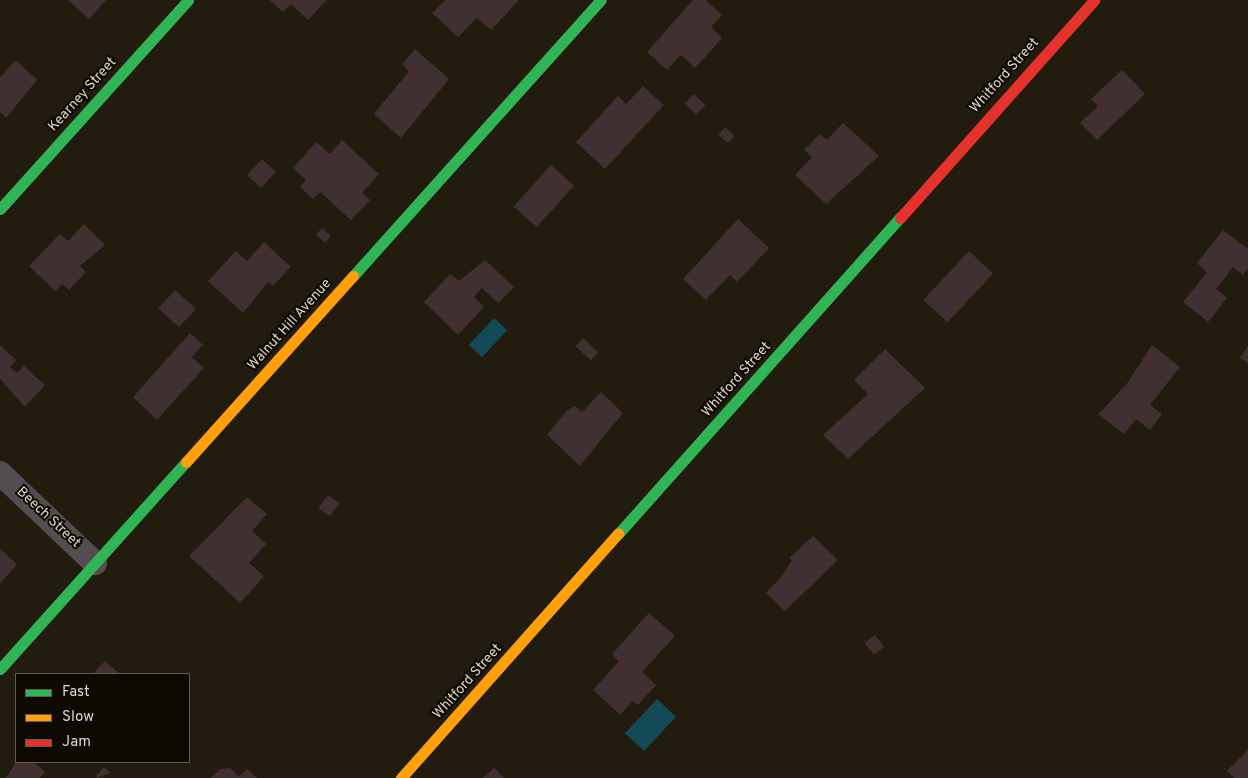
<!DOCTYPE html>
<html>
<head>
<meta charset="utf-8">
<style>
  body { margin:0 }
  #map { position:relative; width:1248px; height:778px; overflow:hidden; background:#211c0e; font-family:Overpass,sans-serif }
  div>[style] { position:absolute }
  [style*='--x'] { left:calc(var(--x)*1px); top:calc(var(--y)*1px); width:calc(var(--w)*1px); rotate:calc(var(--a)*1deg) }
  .water>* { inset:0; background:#124a57; transform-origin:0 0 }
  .building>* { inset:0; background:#403031; transform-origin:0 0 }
  .street>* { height:24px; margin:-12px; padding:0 12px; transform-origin:12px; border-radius:12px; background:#534c50 }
  .fast>* { height:11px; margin:-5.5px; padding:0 5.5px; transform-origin:5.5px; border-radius:5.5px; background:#30b455 }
  .slow>* { height:11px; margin:-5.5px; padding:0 5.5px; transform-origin:5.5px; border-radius:5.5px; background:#ff9f0a }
  .jam>* { height:11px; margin:-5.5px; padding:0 5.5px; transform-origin:5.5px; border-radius:5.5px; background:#e5322d }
  span { translate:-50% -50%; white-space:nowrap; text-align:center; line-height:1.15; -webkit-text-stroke:4px #0e0a02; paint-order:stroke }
  .street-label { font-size:14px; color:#dcd6c7 }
  .legend { position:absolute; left:15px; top:673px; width:175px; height:90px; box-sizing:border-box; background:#0e0a02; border:1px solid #605c51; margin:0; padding:6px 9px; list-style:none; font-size:15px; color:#dcd6c7 }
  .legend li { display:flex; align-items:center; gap:10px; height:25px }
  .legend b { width:25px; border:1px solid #605c51 }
</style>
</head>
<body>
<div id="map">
  <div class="water">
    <div style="left:494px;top:318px;width:18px;height:37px;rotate:43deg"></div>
    <div style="left:657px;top:699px;width:26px;height:47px;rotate:43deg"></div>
  </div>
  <div class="building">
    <div style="clip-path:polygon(68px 0,106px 0,89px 19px)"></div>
    <div style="clip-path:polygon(270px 0,327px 0,308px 20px,291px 4px,283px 12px)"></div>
    <div style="clip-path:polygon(445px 0,519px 0,491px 30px,477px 18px,458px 37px,432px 13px)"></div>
    <div style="clip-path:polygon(693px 0,705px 0,722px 15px,711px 27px,722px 38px,695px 68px,681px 55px,667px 70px,647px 52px)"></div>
    <div style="clip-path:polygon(415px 49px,449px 79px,401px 138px,374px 114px,409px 71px,402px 64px)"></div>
    <div style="clip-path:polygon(16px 60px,37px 80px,6px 118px,0 112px,0 77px)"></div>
    <div style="clip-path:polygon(1122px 70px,1145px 94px,1097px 140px,1080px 123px,1098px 106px,1091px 99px)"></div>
    <div style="clip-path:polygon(643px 86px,664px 105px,605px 169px,576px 142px,618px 96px,626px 104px)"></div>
    <div style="left:694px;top:94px;width:16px;height:13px;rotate:45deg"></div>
    <div style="clip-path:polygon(843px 123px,879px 156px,826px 204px,795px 175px,812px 157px,804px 150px,820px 134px,827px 140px)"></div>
    <div style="left:725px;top:127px;width:13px;height:10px;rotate:42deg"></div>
    <div style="clip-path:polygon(342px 140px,379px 174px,362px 193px,370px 200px,351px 220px,320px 192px,313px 199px,300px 187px,306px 180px,293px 168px,316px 142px,330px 154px)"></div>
    <div style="left:262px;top:159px;width:19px;height:22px;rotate:43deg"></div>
    <div style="left:551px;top:165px;width:31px;height:56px;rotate:42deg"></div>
    <div style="clip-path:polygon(738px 219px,769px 248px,737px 282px,730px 275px,706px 300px,683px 279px)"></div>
    <div style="clip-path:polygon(84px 224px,105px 245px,80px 266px,86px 272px,69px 290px,62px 284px,55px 291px,29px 266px,60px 234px,68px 241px)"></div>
    <div style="left:322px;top:228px;width:12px;height:9px;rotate:42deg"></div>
    <div style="clip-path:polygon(1223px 230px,1248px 249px,1248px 269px,1243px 275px,1233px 267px,1216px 289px,1227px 298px,1208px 322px,1183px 302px,1207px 272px,1197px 263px)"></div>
    <div style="clip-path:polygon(264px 242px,291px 267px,273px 286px,268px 282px,243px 313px,208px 281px,236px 251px,247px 261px)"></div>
    <div style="left:969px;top:251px;width:33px;height:67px;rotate:43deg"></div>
    <div style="clip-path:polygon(485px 260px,514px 287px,498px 303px,482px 288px,474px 297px,484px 307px,458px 335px,424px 302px,450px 274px,459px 281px)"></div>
    <div style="left:175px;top:290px;width:28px;height:25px;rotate:42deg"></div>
    <div style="clip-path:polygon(190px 333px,203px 345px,192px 357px,204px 368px,157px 420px,133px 397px)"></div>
    <div style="left:583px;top:338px;width:21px;height:11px;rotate:43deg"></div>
    <div style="clip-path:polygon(0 345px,16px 360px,10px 367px,17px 373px,24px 366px,45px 385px,25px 407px,0 379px)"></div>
    <div style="clip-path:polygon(1152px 345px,1180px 367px,1150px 405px,1162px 414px,1150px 430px,1136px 419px,1124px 434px,1098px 414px,1126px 385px)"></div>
    <div style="clip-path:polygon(1248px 346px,1248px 363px,1240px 358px)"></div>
    <div style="clip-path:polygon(885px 349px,925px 388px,848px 459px,823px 435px,868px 394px,854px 380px)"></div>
    <div style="clip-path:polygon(601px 392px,623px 413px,580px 466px,547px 435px,567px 410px,575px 406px,582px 412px)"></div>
    <div style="left:328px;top:495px;width:14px;height:16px;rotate:36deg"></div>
    <div style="clip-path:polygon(247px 497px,267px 514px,252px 531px,266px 544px,249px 563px,264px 576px,240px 603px,189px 556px)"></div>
    <div style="clip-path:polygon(813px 536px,838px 560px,785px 611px,766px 593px,782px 576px,792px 560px,789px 558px)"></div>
    <div style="clip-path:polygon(0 549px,17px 564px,0 584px)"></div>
    <div style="clip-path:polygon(649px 613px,675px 636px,642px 672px,656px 685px,638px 705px,633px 701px,620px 715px,593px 690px,619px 661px,612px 654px)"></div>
    <div style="left:875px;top:635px;width:15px;height:13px;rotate:53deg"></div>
    <div style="clip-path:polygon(105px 661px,120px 674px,93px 674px)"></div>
    <div style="clip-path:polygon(1248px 750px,1248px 778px,1234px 778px,1227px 771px)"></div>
    <div style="clip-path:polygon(16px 762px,34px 762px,45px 772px,40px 778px,6px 778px)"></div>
    <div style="clip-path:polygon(104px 767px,111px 773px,97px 778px,96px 776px)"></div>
    <div style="clip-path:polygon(230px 768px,239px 777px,247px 769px,257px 778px,211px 778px,220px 769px)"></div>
    <div style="clip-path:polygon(494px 768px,504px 778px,483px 778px)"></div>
  </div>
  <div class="street">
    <div style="--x:0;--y:473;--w:131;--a:43.5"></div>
  </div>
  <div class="fast">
    <div style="--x:0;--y:209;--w:281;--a:-48"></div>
    <div style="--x:353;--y:276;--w:371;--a:-48.1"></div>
    <div style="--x:618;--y:534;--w:424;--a:-48.3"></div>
    <div style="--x:0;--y:669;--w:278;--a:-48.1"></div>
  </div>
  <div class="slow">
    <div style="--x:186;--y:462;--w:250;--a:-48.1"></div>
    <div style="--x:401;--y:778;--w:327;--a:-48.4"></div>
  </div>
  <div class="jam">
    <div style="--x:900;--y:218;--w:292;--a:-48.3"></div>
  </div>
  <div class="street-label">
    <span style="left:1005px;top:76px;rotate:-48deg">Whitford Street</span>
    <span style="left:83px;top:95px;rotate:-48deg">Kearney Street</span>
    <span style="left:290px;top:325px;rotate:-48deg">Walnut Hill Avenue</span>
    <span style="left:737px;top:380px;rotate:-48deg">Whitford Street</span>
    <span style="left:48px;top:518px;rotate:43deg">Beech Street</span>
    <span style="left:468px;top:682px;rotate:-48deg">Whitford Street</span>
  </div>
  <ul class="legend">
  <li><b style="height:6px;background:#30b455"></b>Fast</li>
  <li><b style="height:6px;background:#ff9f0a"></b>Slow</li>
  <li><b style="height:6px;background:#e5322d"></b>Jam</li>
  </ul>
</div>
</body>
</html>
